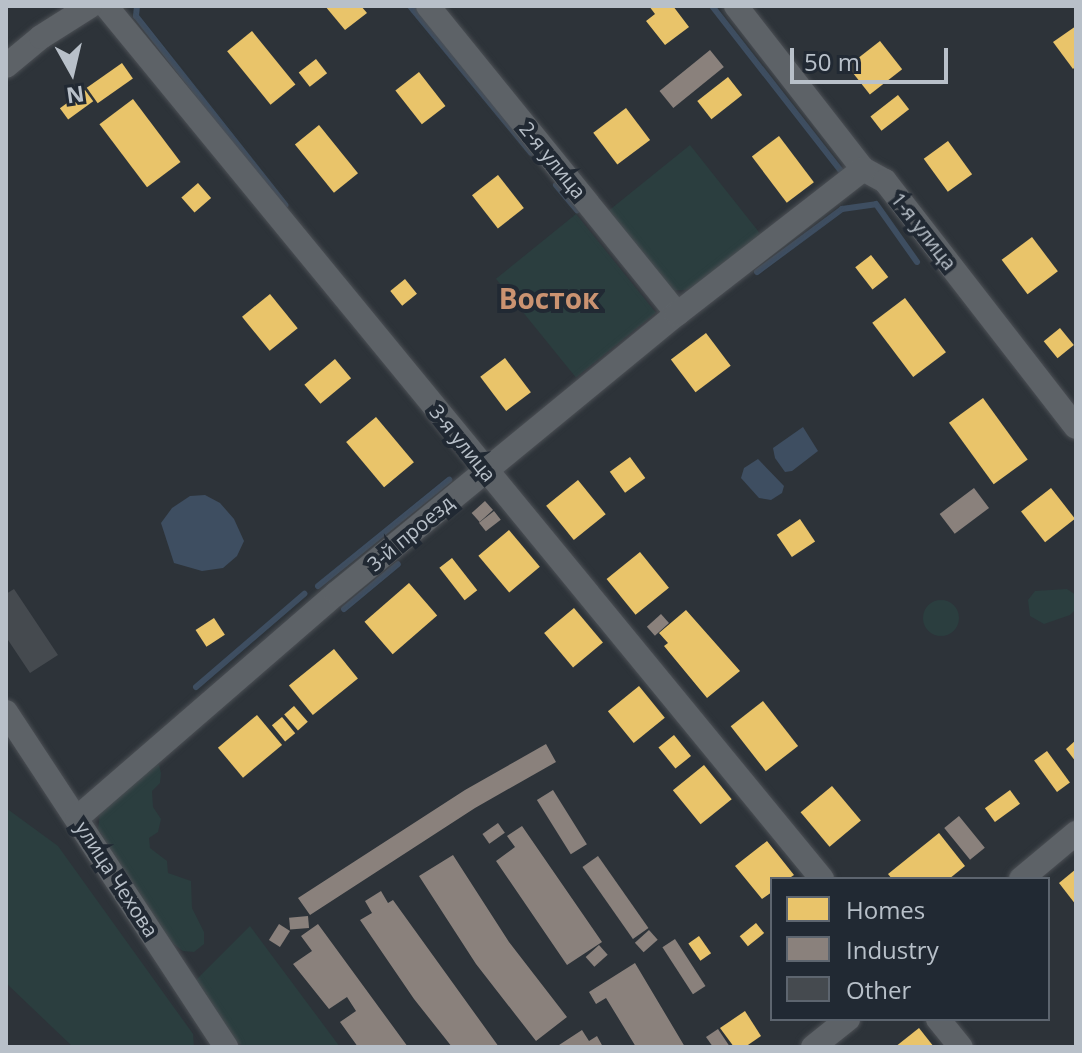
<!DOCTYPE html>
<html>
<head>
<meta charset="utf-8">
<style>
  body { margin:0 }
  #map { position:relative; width:1082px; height:1053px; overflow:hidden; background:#2d3339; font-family:"Open Sans",sans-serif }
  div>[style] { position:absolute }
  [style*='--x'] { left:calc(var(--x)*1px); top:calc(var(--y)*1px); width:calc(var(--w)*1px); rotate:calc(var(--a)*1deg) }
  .green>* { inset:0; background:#2b3e3f; transform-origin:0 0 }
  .round { border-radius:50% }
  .water>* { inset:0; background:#3e4e61 }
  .homes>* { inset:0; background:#e9c46a; transform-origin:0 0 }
  .industry>* { inset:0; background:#8a817c; transform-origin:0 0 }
  .stream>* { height:6px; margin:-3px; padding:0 3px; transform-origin:3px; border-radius:3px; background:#3e4e61 }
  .building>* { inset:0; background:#454a4f }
  .roads { filter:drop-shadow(0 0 2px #4b4f54) drop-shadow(0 0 2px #4b4f54) }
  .street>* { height:24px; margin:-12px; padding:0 12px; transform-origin:12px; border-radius:12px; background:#5d6267 }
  span { translate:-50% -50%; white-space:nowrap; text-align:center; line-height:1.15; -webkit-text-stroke:8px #212933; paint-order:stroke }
  .street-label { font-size:20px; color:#b8c0c9 }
  .district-label { font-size:28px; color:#cb9371; font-weight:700 }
  .frame { position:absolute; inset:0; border:8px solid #b8c0c9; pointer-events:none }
  .legend { position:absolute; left:770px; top:877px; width:280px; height:144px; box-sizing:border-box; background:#212933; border:2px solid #5d656f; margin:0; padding:10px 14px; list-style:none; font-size:24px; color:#b8c0c9 }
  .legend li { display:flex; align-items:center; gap:16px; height:40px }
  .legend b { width:40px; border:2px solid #5d656f }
  .north { position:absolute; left:32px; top:32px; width:80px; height:80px; -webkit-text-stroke:6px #212933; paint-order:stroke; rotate:172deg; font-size:22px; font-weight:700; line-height:32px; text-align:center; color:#b8c0c9 }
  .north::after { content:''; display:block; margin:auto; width:28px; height:36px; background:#b8c0c9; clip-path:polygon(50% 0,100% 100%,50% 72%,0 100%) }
  .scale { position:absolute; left:790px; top:48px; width:158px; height:36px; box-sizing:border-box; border:4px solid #b8c0c9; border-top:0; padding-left:10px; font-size:24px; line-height:28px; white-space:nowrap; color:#b8c0c9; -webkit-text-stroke:6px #212933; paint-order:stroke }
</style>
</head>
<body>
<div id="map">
  <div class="green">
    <div style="clip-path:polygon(690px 145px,762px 236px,695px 289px,670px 291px,607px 212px)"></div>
    <div style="left:576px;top:214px;width:127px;height:103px;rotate:51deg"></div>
    <div style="clip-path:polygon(1067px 589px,1076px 595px,1076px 609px,1070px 615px,1044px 624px,1030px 616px,1028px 600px,1035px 591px)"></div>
    <div class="round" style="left:923px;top:600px;width:36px;height:36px"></div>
    <div style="clip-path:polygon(150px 765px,159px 765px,161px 773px,160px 783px,152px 791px,153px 807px,161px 819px,158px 832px,149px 838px,150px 848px,167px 861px,168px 873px,191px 881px,192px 908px,204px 932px,204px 944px,194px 952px,183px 951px,160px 934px,98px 829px,100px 813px)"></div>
    <div style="clip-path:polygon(6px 808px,58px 846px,193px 1034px,194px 1047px,73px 1047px,6px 983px)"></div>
    <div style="clip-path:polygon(250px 926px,340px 1047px,244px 1047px,232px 1038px,196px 980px)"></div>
  </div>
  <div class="water">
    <div style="clip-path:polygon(803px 427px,818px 451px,792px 471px,785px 472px,775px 458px,773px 448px)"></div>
    <div style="clip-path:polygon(758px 459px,784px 486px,782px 493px,771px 500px,759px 498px,741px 478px,744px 468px)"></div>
    <div style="clip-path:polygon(205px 495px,220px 503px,234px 519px,244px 541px,237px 556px,223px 568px,202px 571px,174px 563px,161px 523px,172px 508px,190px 496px)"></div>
  </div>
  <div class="homes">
    <div style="clip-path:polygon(325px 6px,361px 6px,367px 13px,345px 30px)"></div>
    <div style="clip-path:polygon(649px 6px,673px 6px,689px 27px,665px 45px,646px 21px,655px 14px)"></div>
    <div style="clip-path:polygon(1076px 26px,1076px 66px,1073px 69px,1053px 42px)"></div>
    <div style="left:252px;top:31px;width:69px;height:32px;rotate:51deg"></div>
    <div style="left:880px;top:41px;width:36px;height:41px;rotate:52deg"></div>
    <div style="left:316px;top:59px;width:18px;height:22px;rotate:52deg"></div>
    <div style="left:122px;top:63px;width:19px;height:43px;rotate:55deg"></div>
    <div style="left:419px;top:72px;width:43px;height:30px;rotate:52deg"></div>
    <div style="left:728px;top:77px;width:23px;height:39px;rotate:52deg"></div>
    <div style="left:85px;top:90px;width:14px;height:31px;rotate:54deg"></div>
    <div style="left:898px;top:95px;width:18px;height:35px;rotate:52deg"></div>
    <div style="left:133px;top:99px;width:79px;height:42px;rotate:53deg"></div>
    <div style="left:626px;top:108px;width:40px;height:41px;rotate:53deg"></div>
    <div style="left:319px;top:125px;width:62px;height:31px;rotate:51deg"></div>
    <div style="left:779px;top:136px;width:58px;height:34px;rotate:53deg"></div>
    <div style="left:948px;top:141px;width:41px;height:30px;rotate:54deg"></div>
    <div style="left:498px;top:175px;width:42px;height:33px;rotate:52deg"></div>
    <div style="left:198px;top:183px;width:20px;height:22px;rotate:49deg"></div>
    <div style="left:1032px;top:237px;width:43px;height:38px;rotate:53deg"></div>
    <div style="left:871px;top:255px;width:28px;height:20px;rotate:52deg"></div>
    <div style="left:405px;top:279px;width:19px;height:19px;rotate:51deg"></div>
    <div style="left:270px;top:294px;width:44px;height:36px;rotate:51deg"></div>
    <div style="left:905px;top:298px;width:68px;height:41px;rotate:53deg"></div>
    <div style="left:1060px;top:328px;width:22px;height:21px;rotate:51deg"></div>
    <div style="left:706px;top:333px;width:41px;height:44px;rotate:53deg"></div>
    <div style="left:505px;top:358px;width:43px;height:31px;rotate:53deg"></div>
    <div style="left:335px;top:359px;width:25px;height:40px;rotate:50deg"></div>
    <div style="left:983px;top:398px;width:76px;height:42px;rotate:54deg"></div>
    <div style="left:376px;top:417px;width:59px;height:39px;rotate:50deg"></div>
    <div style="left:630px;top:457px;width:26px;height:25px;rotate:54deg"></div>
    <div style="left:578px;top:480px;width:44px;height:41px;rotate:51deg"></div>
    <div style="left:1051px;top:488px;width:39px;height:38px;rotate:52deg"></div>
    <div style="left:800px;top:519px;width:27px;height:28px;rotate:56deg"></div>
    <div style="left:509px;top:530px;width:48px;height:40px;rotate:50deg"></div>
    <div style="left:640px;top:552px;width:46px;height:43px;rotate:51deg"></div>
    <div style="left:452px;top:558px;width:41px;height:16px;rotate:52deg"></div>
    <div style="left:409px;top:583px;width:43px;height:59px;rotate:49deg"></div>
    <div style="left:574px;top:608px;width:45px;height:39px;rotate:50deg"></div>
    <div style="clip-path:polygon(686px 610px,740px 671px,707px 698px,664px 646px,668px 643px,659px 633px)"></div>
    <div style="left:214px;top:618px;width:20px;height:22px;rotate:57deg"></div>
    <div style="left:334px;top:649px;width:38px;height:58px;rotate:51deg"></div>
    <div style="left:639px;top:686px;width:41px;height:40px;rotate:51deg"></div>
    <div style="left:763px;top:701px;width:57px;height:41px;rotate:52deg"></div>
    <div style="left:294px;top:706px;width:21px;height:13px;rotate:49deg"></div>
    <div style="left:257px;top:715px;width:39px;height:51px;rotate:50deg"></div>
    <div style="left:282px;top:717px;width:21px;height:13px;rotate:51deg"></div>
    <div style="left:674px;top:735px;width:27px;height:20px;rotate:51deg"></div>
    <div style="clip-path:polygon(1076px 740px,1076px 762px,1066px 749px)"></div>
    <div style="left:1047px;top:751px;width:39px;height:16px;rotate:54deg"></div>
    <div style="left:704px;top:765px;width:44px;height:40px;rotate:51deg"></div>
    <div style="left:832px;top:786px;width:45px;height:41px;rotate:50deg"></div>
    <div style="left:1010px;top:790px;width:17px;height:31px;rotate:54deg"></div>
    <div style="clip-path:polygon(939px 833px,965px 866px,949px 879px,892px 879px,888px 874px)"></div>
    <div style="clip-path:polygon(767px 841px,794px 875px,788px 879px,772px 879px,772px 892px,762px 899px,735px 866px)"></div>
    <div style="clip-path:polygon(1076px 869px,1076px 905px,1059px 883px)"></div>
    <div style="left:756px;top:923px;width:13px;height:21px;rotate:51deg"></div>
    <div style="left:699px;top:936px;width:21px;height:13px;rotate:55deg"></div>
    <div style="clip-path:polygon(745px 1011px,761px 1036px,745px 1047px,734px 1047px,720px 1028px)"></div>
    <div style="clip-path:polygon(919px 1028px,934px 1047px,895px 1047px)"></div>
  </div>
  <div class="industry">
    <div style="left:710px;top:50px;width:22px;height:65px;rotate:51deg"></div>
    <div style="left:974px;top:488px;width:25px;height:43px;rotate:53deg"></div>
    <div style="left:485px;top:501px;width:12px;height:18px;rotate:48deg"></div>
    <div style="left:494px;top:511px;width:11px;height:19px;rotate:52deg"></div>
    <div style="left:661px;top:614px;width:12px;height:19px;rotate:48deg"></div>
    <div style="clip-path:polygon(546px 744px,556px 762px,475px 808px,310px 915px,298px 898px,465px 790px)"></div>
    <div style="left:553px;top:790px;width:64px;height:19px;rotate:58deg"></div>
    <div style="left:959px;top:816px;width:41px;height:19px;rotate:51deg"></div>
    <div style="left:498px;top:823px;width:12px;height:19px;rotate:55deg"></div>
    <div style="clip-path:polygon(522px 826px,602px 942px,567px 965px,496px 861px,515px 847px,507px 836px)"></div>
    <div style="clip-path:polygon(453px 855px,509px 942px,567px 1017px,536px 1041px,476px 964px,419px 876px)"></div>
    <div style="left:598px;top:856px;width:88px;height:19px;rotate:55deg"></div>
    <div style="clip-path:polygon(381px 891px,388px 903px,393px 900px,499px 1047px,452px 1047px,414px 999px,360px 920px,372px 913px,365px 901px)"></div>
    <div style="left:308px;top:916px;width:12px;height:19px;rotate:85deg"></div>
    <div style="left:279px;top:924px;width:13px;height:19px;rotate:32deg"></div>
    <div style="clip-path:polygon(318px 924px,408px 1047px,358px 1047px,340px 1022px,356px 1011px,347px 997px,329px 1009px,293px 964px,312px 951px,301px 936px)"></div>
    <div style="left:649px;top:930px;width:13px;height:19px;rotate:48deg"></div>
    <div style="left:675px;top:939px;width:56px;height:15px;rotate:57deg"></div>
    <div style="left:599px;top:945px;width:13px;height:18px;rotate:48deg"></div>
    <div style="clip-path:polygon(635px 963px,685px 1047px,636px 1047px,606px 998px,596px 1004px,589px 992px)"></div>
    <div style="clip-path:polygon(718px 1029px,730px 1047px,713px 1047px,706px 1037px)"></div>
    <div style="clip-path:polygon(582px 1030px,589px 1041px,597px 1036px,603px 1047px,556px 1047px)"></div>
  </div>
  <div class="stream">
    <div style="--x:137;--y:6;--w:10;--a:96"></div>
    <div style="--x:136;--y:16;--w:241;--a:51.7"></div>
    <div style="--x:410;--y:6;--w:190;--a:50.5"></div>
    <div style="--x:712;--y:6;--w:209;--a:52"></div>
    <div style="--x:556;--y:185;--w:33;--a:50"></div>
    <div style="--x:757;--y:272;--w:106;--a:-36.5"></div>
    <div style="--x:842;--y:209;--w:34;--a:-8"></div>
    <div style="--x:876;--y:204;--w:71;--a:54.7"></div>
    <div style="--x:318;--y:586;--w:169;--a:-39"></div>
    <div style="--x:344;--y:609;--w:70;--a:-39.8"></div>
    <div style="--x:196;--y:687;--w:143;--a:-40.7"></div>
  </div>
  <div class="building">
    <div style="clip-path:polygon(14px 589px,58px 655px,30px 673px,6px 637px,6px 594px)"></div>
  </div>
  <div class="roads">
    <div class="street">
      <div style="--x:106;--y:6;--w:1129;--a:50.64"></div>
      <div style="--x:428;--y:6;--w:396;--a:51"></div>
      <div style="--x:736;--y:6;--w:207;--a:52.1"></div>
      <div style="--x:863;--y:169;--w:25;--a:29"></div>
      <div style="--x:885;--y:181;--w:311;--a:52.2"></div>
      <div style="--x:6;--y:66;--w:45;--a:-39.6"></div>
      <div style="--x:41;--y:37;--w:58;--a:-32.3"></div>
      <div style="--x:6;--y:712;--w:401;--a:56.7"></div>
      <div style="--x:77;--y:818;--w:344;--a:-40.9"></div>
      <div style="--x:337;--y:593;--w:440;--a:-39.4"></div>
      <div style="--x:677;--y:314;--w:236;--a:-37.9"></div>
      <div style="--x:1021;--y:879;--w:72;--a:-39.9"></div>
      <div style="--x:938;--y:1019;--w:36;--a:51"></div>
      <div style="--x:813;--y:1047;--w:45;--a:-38.7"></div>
    </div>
  </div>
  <div class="street-label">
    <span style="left:553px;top:160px;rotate:51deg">2-я улица</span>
    <span style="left:924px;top:231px;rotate:52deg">1-я улица</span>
    <span style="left:463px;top:443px;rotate:51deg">3-я улица</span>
    <span style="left:410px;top:533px;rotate:-40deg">3-й проезд</span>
    <span style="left:117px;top:879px;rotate:57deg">улица Чехова</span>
  </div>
  <div class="district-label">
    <span style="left:549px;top:298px">Восток</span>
  </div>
  <div class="frame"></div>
  <ul class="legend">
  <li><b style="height:22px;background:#e9c46a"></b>Homes</li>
  <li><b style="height:22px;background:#8a817c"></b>Industry</li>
  <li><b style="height:22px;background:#454a4f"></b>Other</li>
  </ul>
  <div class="north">N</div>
  <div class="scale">50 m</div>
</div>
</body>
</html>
